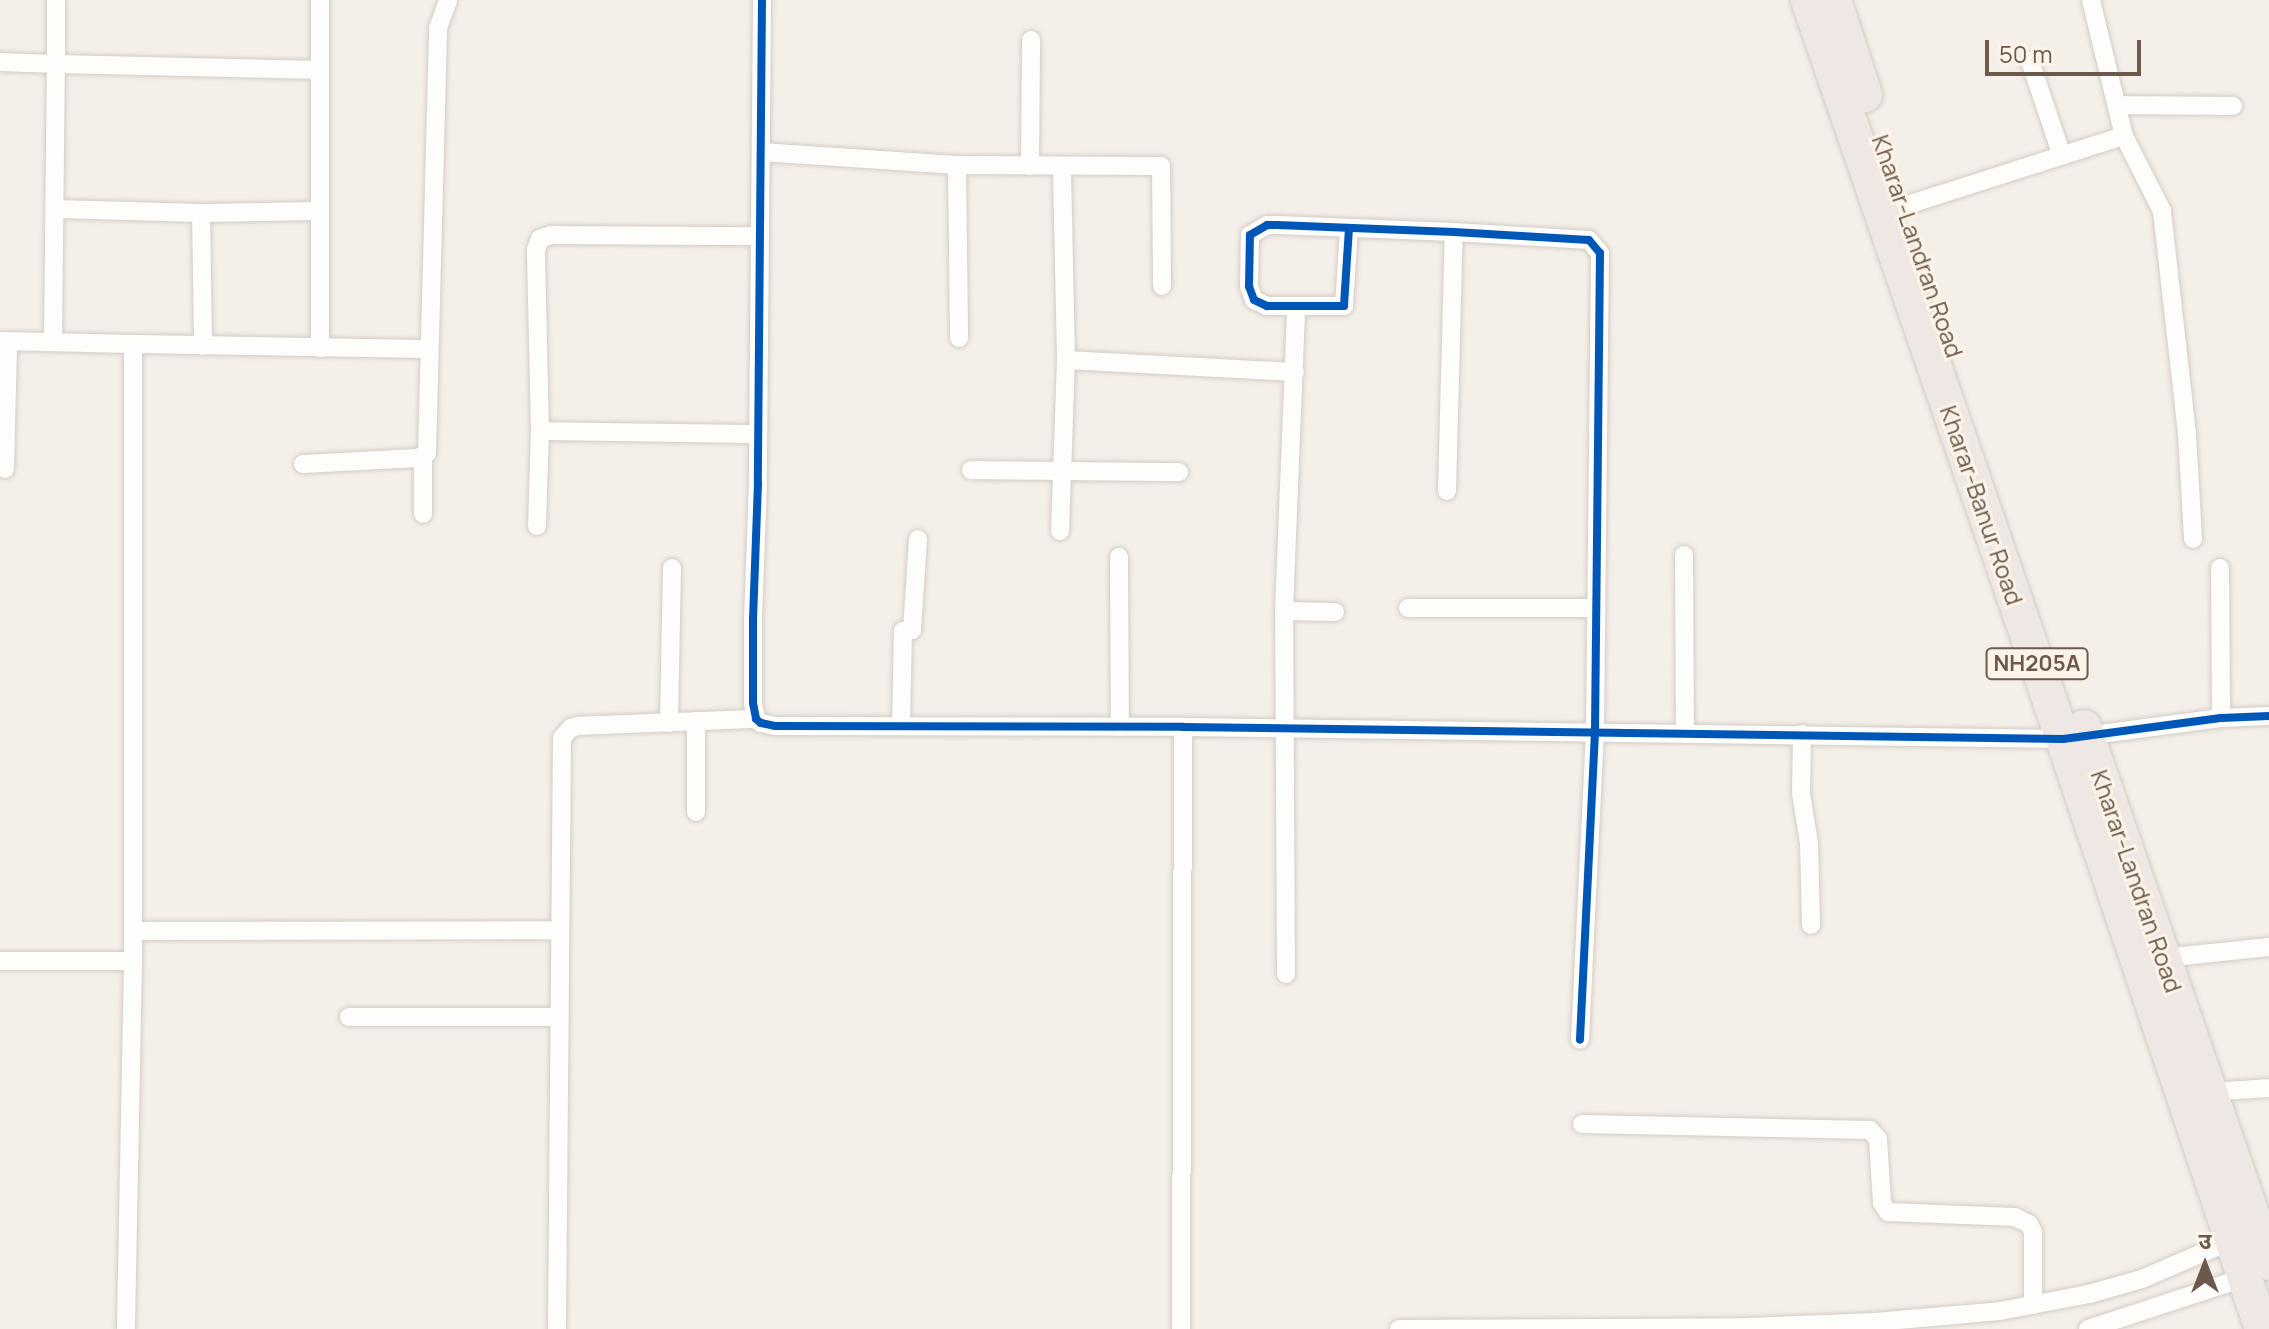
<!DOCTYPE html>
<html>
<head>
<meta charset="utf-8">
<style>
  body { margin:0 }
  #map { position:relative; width:2269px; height:1329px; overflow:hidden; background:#f4efe8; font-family:Manrope,"Noto Sans Devanagari",sans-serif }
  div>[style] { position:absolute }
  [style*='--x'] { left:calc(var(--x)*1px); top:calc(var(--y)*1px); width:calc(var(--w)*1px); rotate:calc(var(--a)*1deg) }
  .roads { filter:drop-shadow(0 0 2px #d3ccc6) drop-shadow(0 0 2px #d3ccc6) }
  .street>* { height:18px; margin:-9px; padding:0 9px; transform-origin:9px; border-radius:9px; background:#fdfdfc }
  .highway>* { height:34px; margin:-17px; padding:0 17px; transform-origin:17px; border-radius:17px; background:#eee7e4 }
  .cycleway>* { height:8px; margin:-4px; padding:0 4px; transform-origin:4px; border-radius:4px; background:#0057b8 }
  span { translate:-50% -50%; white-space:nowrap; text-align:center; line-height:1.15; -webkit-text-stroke:6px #fcf4e8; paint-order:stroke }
  .shield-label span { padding:2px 6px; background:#fcf4e8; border:2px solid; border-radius:6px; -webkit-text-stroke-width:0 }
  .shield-label { font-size:22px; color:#6d584c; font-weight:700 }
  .street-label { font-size:24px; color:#6d584c }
  .north { position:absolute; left:2165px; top:1225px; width:80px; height:80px; -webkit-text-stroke:6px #fcf4e8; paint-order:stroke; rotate:0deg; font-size:22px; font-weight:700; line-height:32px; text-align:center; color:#6d584c }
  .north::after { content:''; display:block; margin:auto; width:28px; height:36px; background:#6d584c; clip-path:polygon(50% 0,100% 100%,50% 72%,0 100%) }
  .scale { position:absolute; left:1985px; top:40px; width:156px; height:36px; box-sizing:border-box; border:4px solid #6d584c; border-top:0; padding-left:10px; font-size:24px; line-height:28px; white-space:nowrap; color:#6d584c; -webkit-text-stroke:6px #fcf4e8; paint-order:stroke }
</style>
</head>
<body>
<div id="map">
  <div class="roads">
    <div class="street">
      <div style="--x:762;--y:0;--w:483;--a:90.5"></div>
      <div style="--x:758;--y:483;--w:135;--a:92.1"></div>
      <div style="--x:753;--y:618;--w:85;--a:90"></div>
      <div style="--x:753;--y:703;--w:16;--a:79"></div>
      <div style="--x:756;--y:719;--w:6;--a:39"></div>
      <div style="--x:761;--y:723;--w:14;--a:12"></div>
      <div style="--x:775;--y:726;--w:408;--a:0.1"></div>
      <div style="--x:1183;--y:727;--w:880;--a:0.78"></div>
      <div style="--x:2063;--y:739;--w:159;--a:-7.6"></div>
      <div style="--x:2221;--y:718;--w:48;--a:-2.4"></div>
      <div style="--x:2091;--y:0;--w:140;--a:76.4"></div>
      <div style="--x:2030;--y:61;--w:100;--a:71.4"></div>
      <div style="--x:0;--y:62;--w:56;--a:2"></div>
      <div style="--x:56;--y:64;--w:64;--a:-90"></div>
      <div style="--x:320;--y:70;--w:278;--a:90"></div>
      <div style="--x:2117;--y:105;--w:116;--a:0.5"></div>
      <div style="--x:761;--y:152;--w:196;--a:3.8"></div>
      <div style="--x:957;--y:165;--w:204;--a:0.3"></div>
      <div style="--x:1161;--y:166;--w:120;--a:89.5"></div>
      <div style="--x:957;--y:165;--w:173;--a:89.3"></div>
      <div style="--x:1030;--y:166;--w:126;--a:-89.5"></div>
      <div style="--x:1904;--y:206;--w:231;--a:-17.7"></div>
      <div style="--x:2124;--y:136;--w:84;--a:63.1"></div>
      <div style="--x:2162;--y:211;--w:224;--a:83.6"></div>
      <div style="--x:2187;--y:434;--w:105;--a:86.7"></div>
      <div style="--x:57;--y:209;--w:144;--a:1.6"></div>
      <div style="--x:201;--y:213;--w:133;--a:89.1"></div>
      <div style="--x:201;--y:213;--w:119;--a:-1"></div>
      <div style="--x:1349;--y:228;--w:78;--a:93.7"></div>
      <div style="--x:1344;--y:306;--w:77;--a:180"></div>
      <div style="--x:1267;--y:306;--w:14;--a:-155"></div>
      <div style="--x:1254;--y:300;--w:15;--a:-110"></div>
      <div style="--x:1249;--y:286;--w:51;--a:-88.9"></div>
      <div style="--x:1250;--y:235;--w:20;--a:-30"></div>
      <div style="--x:1267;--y:225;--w:10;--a:0"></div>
      <div style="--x:1277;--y:225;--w:177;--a:2.3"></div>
      <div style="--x:1454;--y:232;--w:135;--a:3.4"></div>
      <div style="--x:1589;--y:240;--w:17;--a:50"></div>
      <div style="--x:1600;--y:253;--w:479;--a:90.6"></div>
      <div style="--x:1595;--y:732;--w:308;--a:92.8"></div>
      <div style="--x:0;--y:341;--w:133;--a:1.3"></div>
      <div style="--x:133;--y:344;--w:617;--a:90"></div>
      <div style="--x:133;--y:961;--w:368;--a:91.1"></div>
      <div style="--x:53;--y:341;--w:277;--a:-89.4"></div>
      <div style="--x:56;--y:64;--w:264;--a:1.3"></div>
      <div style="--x:320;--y:70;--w:70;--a:-90"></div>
      <div style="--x:133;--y:344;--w:295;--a:1"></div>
      <div style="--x:1066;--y:360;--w:229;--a:3"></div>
      <div style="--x:540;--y:431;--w:217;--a:0.8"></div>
      <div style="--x:423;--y:457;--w:57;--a:90"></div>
      <div style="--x:303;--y:464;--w:115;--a:-3"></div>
      <div style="--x:418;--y:458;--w:10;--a:-29"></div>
      <div style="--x:427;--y:453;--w:425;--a:-88.5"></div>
      <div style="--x:438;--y:28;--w:30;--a:-70"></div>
      <div style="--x:5;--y:469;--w:127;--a:-88.6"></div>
      <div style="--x:971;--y:470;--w:208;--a:0.6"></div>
      <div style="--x:1447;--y:491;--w:259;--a:-88.5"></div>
      <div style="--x:537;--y:526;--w:95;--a:-88.2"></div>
      <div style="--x:540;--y:431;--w:181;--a:-91.3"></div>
      <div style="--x:536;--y:250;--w:12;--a:-70"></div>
      <div style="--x:540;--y:239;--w:12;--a:-20"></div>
      <div style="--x:551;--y:235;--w:208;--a:0.3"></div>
      <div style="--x:1060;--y:531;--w:171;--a:-88"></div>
      <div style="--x:1066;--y:360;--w:193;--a:-91.2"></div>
      <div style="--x:1684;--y:555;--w:179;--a:89.7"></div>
      <div style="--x:1119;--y:557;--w:170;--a:89.7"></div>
      <div style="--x:2220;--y:568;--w:150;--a:89.6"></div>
      <div style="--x:1408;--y:608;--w:188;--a:0"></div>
      <div style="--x:1284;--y:611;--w:51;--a:1.1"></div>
      <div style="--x:696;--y:721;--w:91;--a:90"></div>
      <div style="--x:669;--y:723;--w:155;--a:-88.9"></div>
      <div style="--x:901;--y:726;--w:95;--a:-88.8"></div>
      <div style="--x:903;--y:631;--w:9;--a:-6"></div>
      <div style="--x:912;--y:630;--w:91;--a:-86.2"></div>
      <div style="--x:1802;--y:734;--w:59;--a:91"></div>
      <div style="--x:1801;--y:793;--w:51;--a:80.9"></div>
      <div style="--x:1809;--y:843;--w:82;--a:88.6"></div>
      <div style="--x:133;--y:931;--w:426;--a:-0.1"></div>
      <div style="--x:2163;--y:958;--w:107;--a:-5.9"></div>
      <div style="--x:0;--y:961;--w:133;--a:0"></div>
      <div style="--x:1286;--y:974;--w:363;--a:-90.3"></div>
      <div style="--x:1284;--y:611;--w:303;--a:-87.7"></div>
      <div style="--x:349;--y:1017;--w:210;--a:0"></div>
      <div style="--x:2210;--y:1092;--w:59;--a:-3.9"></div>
      <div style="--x:1582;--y:1124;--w:288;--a:1.2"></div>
      <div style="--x:1870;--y:1130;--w:12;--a:48"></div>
      <div style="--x:1878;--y:1139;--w:64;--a:86.4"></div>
      <div style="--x:1882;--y:1203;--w:11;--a:56"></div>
      <div style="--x:1888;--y:1212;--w:127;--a:2.3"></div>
      <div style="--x:2015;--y:1217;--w:16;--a:27"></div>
      <div style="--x:2029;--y:1224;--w:9;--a:63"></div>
      <div style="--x:2033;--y:1232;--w:73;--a:90"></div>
      <div style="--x:557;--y:1329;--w:591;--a:-89.52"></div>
      <div style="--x:562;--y:738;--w:13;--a:-48"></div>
      <div style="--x:571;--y:728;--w:7;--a:-16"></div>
      <div style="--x:578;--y:726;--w:178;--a:-2.3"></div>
      <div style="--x:1181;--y:1329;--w:602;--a:-89.81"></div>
      <div style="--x:1399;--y:1329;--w:349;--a:-0.3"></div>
      <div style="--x:1748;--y:1327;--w:127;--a:-2.3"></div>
      <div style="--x:1875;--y:1322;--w:125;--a:-5"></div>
      <div style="--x:2000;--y:1311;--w:91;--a:-10.8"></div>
      <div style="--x:2089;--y:1294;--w:55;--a:-15.8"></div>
      <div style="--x:2142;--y:1279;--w:96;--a:-23.4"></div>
      <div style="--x:2088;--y:1329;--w:163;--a:-18.2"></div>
    </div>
    <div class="highway">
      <div style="--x:1808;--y:0;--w:782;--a:70.96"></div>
      <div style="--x:2063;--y:739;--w:623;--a:71.36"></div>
      <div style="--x:1834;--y:0;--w:100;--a:71.9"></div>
      <div style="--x:2084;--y:727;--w:567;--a:70.96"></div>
    </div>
  </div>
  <div class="cycleway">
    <div style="--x:762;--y:0;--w:483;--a:90.5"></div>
    <div style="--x:758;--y:483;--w:135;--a:92.1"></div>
    <div style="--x:753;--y:618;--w:85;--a:90"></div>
    <div style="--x:753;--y:703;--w:16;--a:79"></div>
    <div style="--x:756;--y:719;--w:6;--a:39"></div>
    <div style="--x:761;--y:723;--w:14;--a:12"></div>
    <div style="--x:775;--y:726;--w:408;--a:0.1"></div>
    <div style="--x:1183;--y:727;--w:880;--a:0.78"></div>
    <div style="--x:2063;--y:739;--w:159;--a:-7.6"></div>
    <div style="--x:2221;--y:718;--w:48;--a:-2.4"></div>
    <div style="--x:1349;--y:228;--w:78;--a:93.7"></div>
    <div style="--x:1344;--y:306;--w:77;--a:180"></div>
    <div style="--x:1267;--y:306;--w:14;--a:-155"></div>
    <div style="--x:1254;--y:300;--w:15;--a:-110"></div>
    <div style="--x:1249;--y:286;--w:51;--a:-88.9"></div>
    <div style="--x:1250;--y:235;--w:20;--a:-30"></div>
    <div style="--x:1267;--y:225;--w:10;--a:0"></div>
    <div style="--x:1277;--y:225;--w:177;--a:2.3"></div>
    <div style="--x:1454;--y:232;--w:135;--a:3.4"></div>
    <div style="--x:1589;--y:240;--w:17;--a:50"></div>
    <div style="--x:1600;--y:253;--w:479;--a:90.6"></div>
    <div style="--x:1595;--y:732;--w:308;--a:92.8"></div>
  </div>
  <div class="shield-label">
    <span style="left:2037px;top:664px">NH205A</span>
  </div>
  <div class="street-label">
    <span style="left:1918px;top:246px;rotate:71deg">Kharar-Landran Road</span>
    <span style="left:1982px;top:505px;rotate:71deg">Kharar-Banur Road</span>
    <span style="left:2137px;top:881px;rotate:71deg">Kharar-Landran Road</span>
  </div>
  <div class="north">उ</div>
  <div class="scale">50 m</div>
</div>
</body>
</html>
